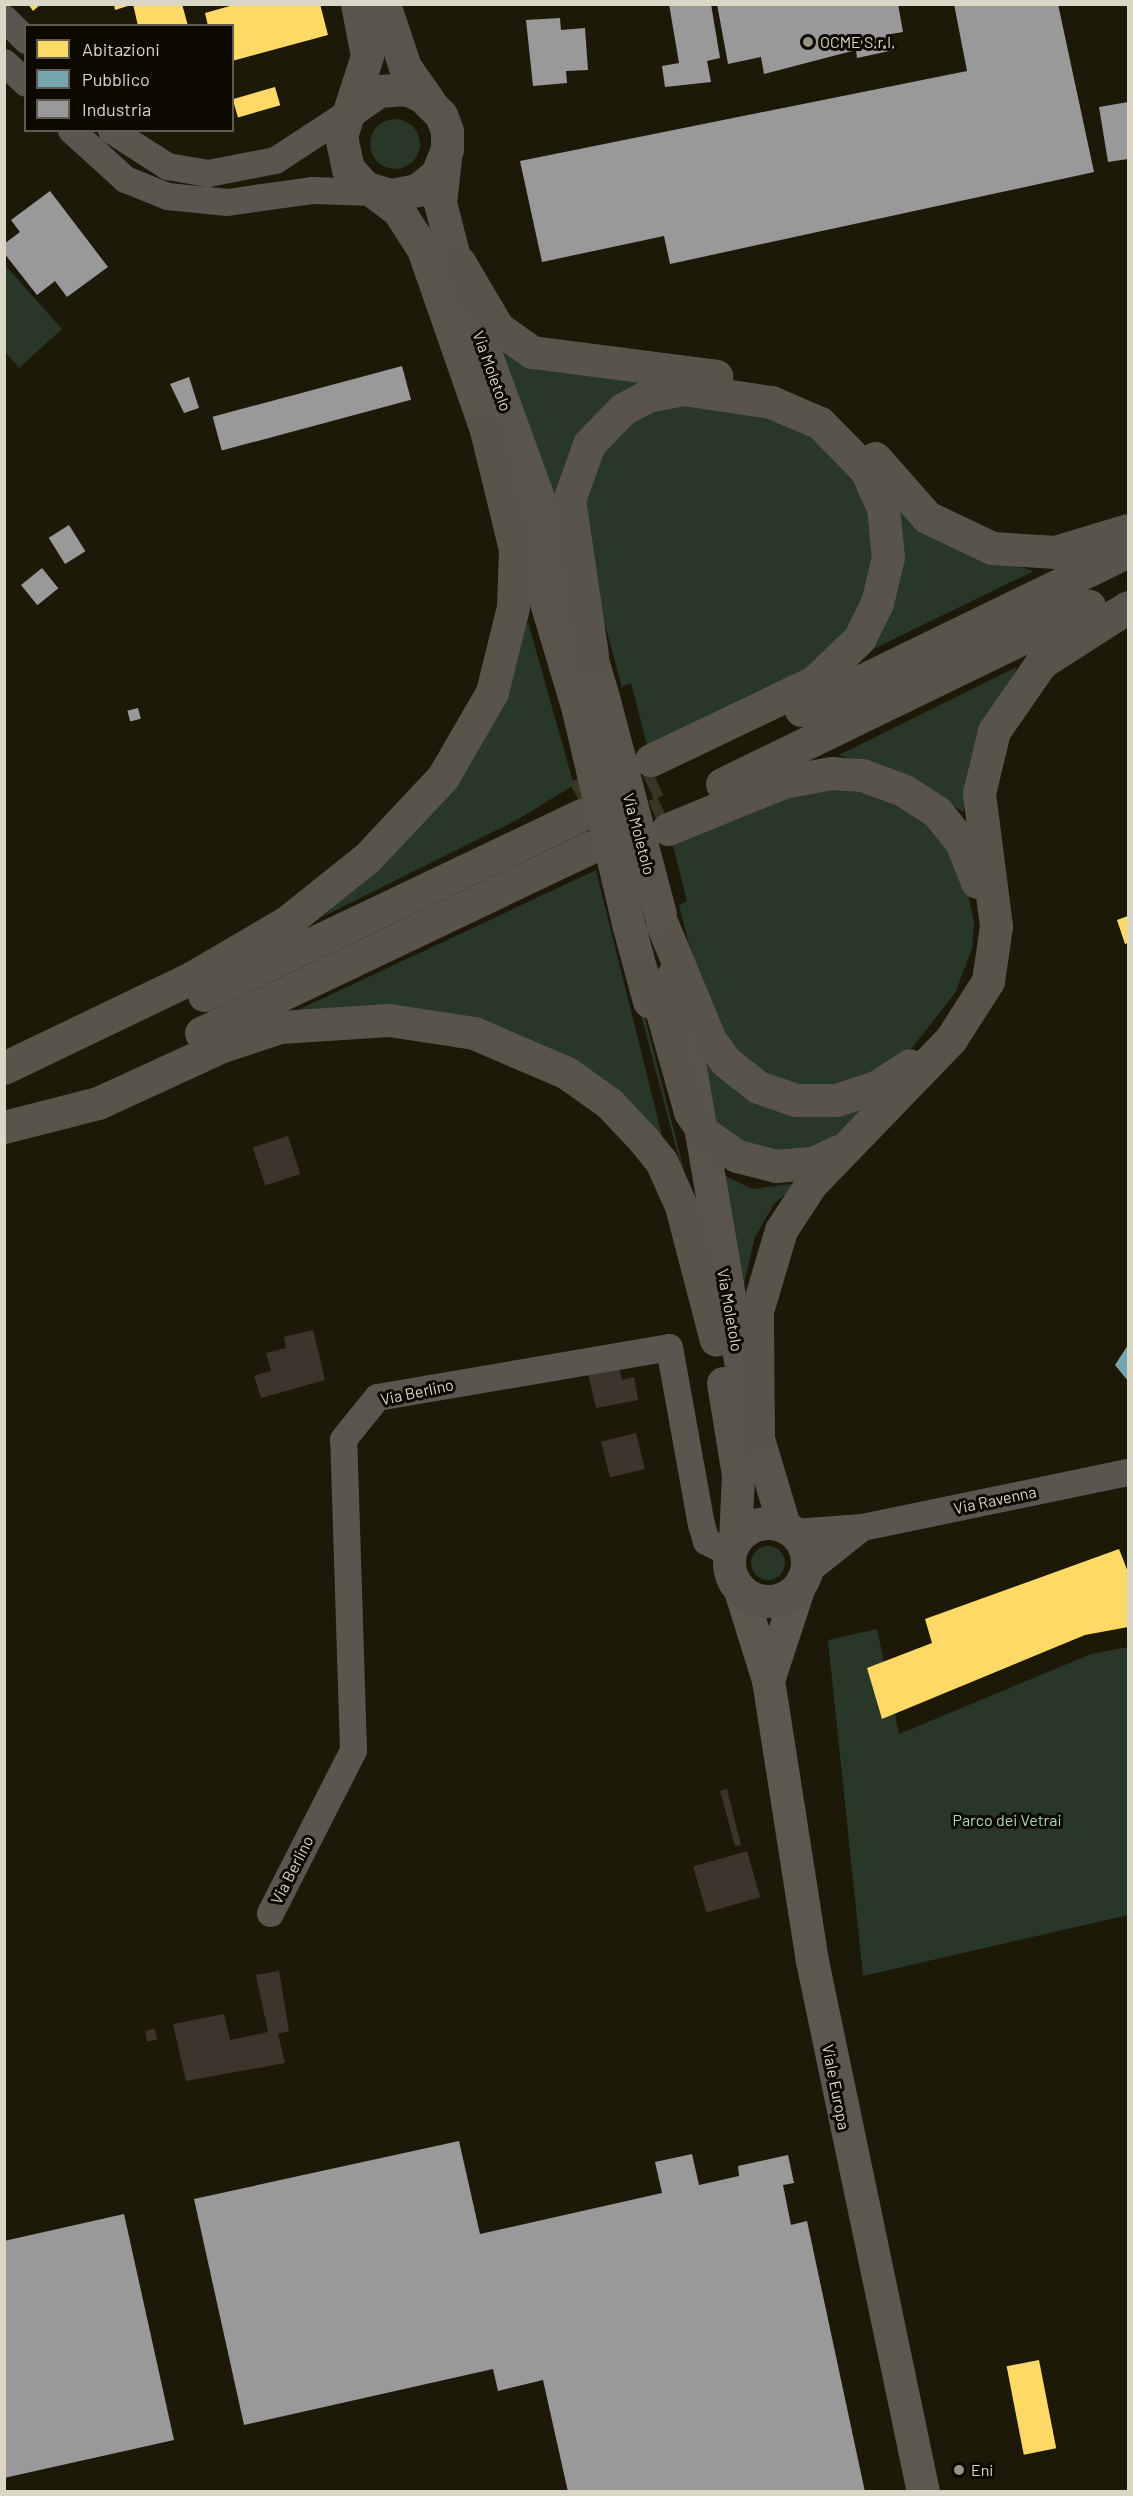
<!DOCTYPE html>
<html>
<head>
<meta charset="utf-8">
<style>
  body { margin:0 }
  #map { position:relative; width:1133px; height:2496px; overflow:hidden; background:#1d1909; font-family:Barlow,sans-serif }
  div>[style] { position:absolute }
  [style*='--x'] { left:calc(var(--x)*1px); top:calc(var(--y)*1px); width:calc(var(--w)*1px); rotate:calc(var(--a)*1deg) }
  .green>* { inset:0; background:#283728 }
  .round { border-radius:50% }
  .homes>* { inset:0; background:#ffd966; transform-origin:0 0 }
  .public>* { inset:0; background:#76a5af }
  .industry>* { inset:0; background:#999; transform-origin:0 0 }
  .building>* { inset:0; background:#3c352b; transform-origin:0 0 }
  .trunk-tunnel>* { height:33px; margin-top:-16.5px; transform-origin:0; background:repeating-linear-gradient(90deg,#3a3625 0 33px,transparent 0 49px) }
  .minor>* { height:27px; margin:-13.5px; padding:0 13.5px; transform-origin:13.5px; border-radius:13.5px; background:#595650 }
  .secondary>* { height:33px; margin:-16.5px; padding:0 16.5px; transform-origin:16.5px; border-radius:16.5px; background:#5b5850 }
  .primary>* { height:33px; margin:-16.5px; padding:0 16.5px; transform-origin:16.5px; border-radius:16.5px; background:#59554c }
  .primary>.ring { margin:-16.5px; padding:0; box-sizing:content-box; background:none; border:33px solid #59554c; border-radius:50% }
  .trunk>* { height:33px; margin:-16.5px; padding:0 16.5px; transform-origin:16.5px; border-radius:16.5px; background:#585449 }
  .primary-bridge>* { height:33px; margin:-16.5px; padding:0 16.5px; transform-origin:16.5px; border-radius:16.5px; background:#59554c }
  .dots>* { width:16px; height:16px; translate:-50% -50%; box-sizing:border-box; border:3px solid #0c0901; border-radius:50% }
  span { translate:-50% -50%; white-space:nowrap; text-align:center; line-height:1.15; -webkit-text-stroke:6px #0c0901; paint-order:stroke }
  .poi-label { font-size:16px; color:#dbd7c6 }
  .left { translate:0 -50%; text-align:left }
  .street-label { font-size:16px; color:#dbd7c6 }
  .park-label { font-size:16px; color:#a9dcb0 }
  .frame { position:absolute; inset:0; border:6px solid #dbd7c6; pointer-events:none }
  .legend { position:absolute; left:24px; top:24px; width:210px; height:108px; box-sizing:border-box; background:#0c0901; border:2px solid #5f5b50; margin:0; padding:8px 10px; list-style:none; font-size:18px; color:#dbd7c6 }
  .legend li { display:flex; align-items:center; gap:12px; height:30px }
  .legend b { width:30px; border:2px solid #5f5b50 }
</style>
</head>
<body>
<div id="map">
  <div class="green">
    <div class="round" style="left:370px;top:119px;width:50px;height:50px"></div>
    <div style="clip-path:polygon(5px 265px,62px 329px,19px 368px,5px 352px)"></div>
    <div style="clip-path:polygon(496px 345px,555px 372px,651px 376px,553px 494px)"></div>
    <div style="clip-path:polygon(672px 401px,785px 416px,845px 459px,876px 533px,869px 595px,827px 658px,648px 749px,631px 683px,622px 687px,587px 559px,579px 500px,613px 431px)"></div>
    <div style="clip-path:polygon(896px 508px,941px 542px,1034px 571px,871px 650px)"></div>
    <div style="clip-path:polygon(528px 622px,574px 785px,517px 820px,324px 916px,375px 866px)"></div>
    <div style="clip-path:polygon(1017px 667px,963px 812px,919px 784px,839px 755px)"></div>
    <div style="clip-path:polygon(845px 783px,929px 819px,965px 879px,974px 922px,972px 949px,955px 993px,912px 1048px,891px 1066px,814px 1090px,746px 1066px,702px 996px,679px 905px,687px 901px,672px 842px,756px 801px)"></div>
    <div style="clip-path:polygon(596px 870px,665px 1148px,576px 1065px,300px 1009px)"></div>
    <div style="clip-path:polygon(623px 931px,684px 1170px,683px 1174px,619px 932px)"></div>
    <div style="clip-path:polygon(700px 1057px,866px 1107px,821px 1149px,766px 1154px,715px 1126px)"></div>
    <div style="clip-path:polygon(721px 1174px,753px 1189px,798px 1183px,774px 1204px,755px 1237px,739px 1305px)"></div>
    <div class="round" style="left:751px;top:1546px;width:34px;height:34px"></div>
    <div style="clip-path:polygon(877px 1629px,899px 1734px,1091px 1654px,1128px 1647px,1128px 1915px,863px 1976px,828px 1640px)"></div>
  </div>
  <div class="homes">
    <div style="clip-path:polygon(28px 4px,41px 4px,33px 11px)"></div>
    <div style="clip-path:polygon(114px 4px,131px 4px,131px 5px,115px 10px)"></div>
    <div style="clip-path:polygon(133px 4px,182px 4px,188px 26px,138px 26px)"></div>
    <div style="clip-path:polygon(237px 4px,320px 4px,328px 35px,232px 61px,232px 26px,208px 26px,205px 13px)"></div>
    <div style="left:275px;top:87px;width:19px;height:44px;rotate:74deg"></div>
    <div style="clip-path:polygon(1128px 916px,1128px 943px,1125px 944px,1117px 920px)"></div>
    <div style="clip-path:polygon(1119px 1549px,1128px 1572px,1128px 1627px,1085px 1635px,882px 1719px,867px 1668px,932px 1643px,925px 1619px)"></div>
    <div style="left:1039px;top:2360px;width:90px;height:33px;rotate:79deg"></div>
  </div>
  <div class="public">
    <div style="clip-path:polygon(1128px 1345px,1128px 1381px,1115px 1365px)"></div>
  </div>
  <div class="industry">
    <div style="clip-path:polygon(669px 4px,711px 4px,720px 58px,707px 61px,711px 82px,665px 87px,662px 66px,679px 63px)"></div>
    <div style="clip-path:polygon(717px 4px,898px 4px,903px 32px,891px 34px,894px 50px,857px 58px,856px 50px,764px 74px,761px 57px,728px 64px)"></div>
    <div style="clip-path:polygon(954px 4px,1058px 4px,1094px 172px,670px 264px,664px 236px,542px 262px,520px 161px,967px 71px)"></div>
    <div style="clip-path:polygon(560px 18px,561px 30px,585px 28px,588px 70px,566px 71px,567px 83px,533px 86px,526px 20px)"></div>
    <div style="clip-path:polygon(1128px 102px,1128px 159px,1108px 162px,1099px 107px)"></div>
    <div style="clip-path:polygon(50px 191px,108px 267px,67px 297px,55px 281px,37px 295px,4px 253px,4px 244px,20px 232px,11px 220px)"></div>
    <div style="left:402px;top:366px;width:35px;height:196px;rotate:75deg"></div>
    <div style="clip-path:polygon(189px 377px,199px 408px,184px 413px,170px 384px)"></div>
    <div style="left:69px;top:525px;width:31px;height:24px;rotate:58deg"></div>
    <div style="left:42px;top:568px;width:26px;height:27px;rotate:51deg"></div>
    <div style="left:138px;top:708px;width:11px;height:11px;rotate:75deg"></div>
    <div style="clip-path:polygon(459px 2141px,480px 2234px,662px 2193px,655px 2162px,692px 2154px,699px 2185px,739px 2176px,738px 2166px,788px 2155px,794px 2183px,783px 2185px,791px 2225px,807px 2221px,865px 2492px,568px 2492px,543px 2380px,498px 2391px,493px 2369px,244px 2425px,194px 2199px)"></div>
    <div style="clip-path:polygon(124px 2214px,174px 2440px,4px 2478px,4px 2241px)"></div>
  </div>
  <div class="building">
    <div style="left:288px;top:1136px;width:40px;height:37px;rotate:72deg"></div>
    <div style="clip-path:polygon(313px 1330px,325px 1380px,261px 1398px,254px 1376px,271px 1371px,266px 1353px,286px 1348px,284px 1337px)"></div>
    <div style="clip-path:polygon(619px 1367px,622px 1380px,634px 1377px,638px 1400px,596px 1408px,588px 1373px)"></div>
    <div style="left:636px;top:1433px;width:37px;height:36px;rotate:76deg"></div>
    <div style="clip-path:polygon(727px 1789px,741px 1845px,735px 1846px,720px 1791px)"></div>
    <div style="left:747px;top:1851px;width:48px;height:56px;rotate:74deg"></div>
    <div style="clip-path:polygon(279px 1971px,289px 2031px,278px 2034px,285px 2063px,186px 2081px,173px 2024px,224px 2014px,230px 2040px,268px 2032px,256px 1975px)"></div>
    <div style="left:155px;top:2029px;width:11px;height:10px;rotate:80deg"></div>
  </div>
  <div class="trunk-tunnel">
    <div style="--x:577;--y:797;--w:51;--a:-27.1"></div>
    <div style="--x:603;--y:805;--w:59;--a:-25.3"></div>
    <div style="--x:611;--y:837;--w:59;--a:-25.3"></div>
  </div>
  <div class="minor">
    <div style="--x:4;--y:18;--w:31;--a:45"></div>
    <div style="--x:4;--y:62;--w:30;--a:44"></div>
    <div style="--x:71;--y:130;--w:73;--a:42.2"></div>
    <div style="--x:125;--y:179;--w:45;--a:22"></div>
    <div style="--x:167;--y:196;--w:60;--a:5.7"></div>
    <div style="--x:227;--y:202;--w:85;--a:-8.1"></div>
    <div style="--x:311;--y:190;--w:63;--a:1.8"></div>
    <div style="--x:111;--y:130;--w:67;--a:32.7"></div>
    <div style="--x:167;--y:166;--w:42;--a:9.7"></div>
    <div style="--x:208;--y:173;--w:68;--a:-11"></div>
    <div style="--x:275;--y:160;--w:90;--a:-33.2"></div>
    <div style="--x:794;--y:1532;--w:68;--a:-4.2"></div>
    <div style="--x:862;--y:1527;--w:272;--a:-11.7"></div>
    <div style="--x:808;--y:1570;--w:69;--a:-38.5"></div>
    <div style="--x:270;--y:1913;--w:183;--a:-63"></div>
    <div style="--x:353;--y:1750;--w:311;--a:-91.8"></div>
    <div style="--x:343;--y:1439;--w:54;--a:-51"></div>
    <div style="--x:377;--y:1397;--w:296;--a:-9.7"></div>
    <div style="--x:669;--y:1347;--w:180;--a:79.8"></div>
    <div style="--x:701;--y:1524;--w:18;--a:74"></div>
    <div style="--x:706;--y:1541;--w:27;--a:27"></div>
  </div>
  <div class="secondary">
    <div style="--x:740;--y:1590;--w:94;--a:72.7"></div>
    <div style="--x:768;--y:1680;--w:284;--a:81.1"></div>
    <div style="--x:812;--y:1961;--w:542;--a:78.19"></div>
    <div style="--x:768;--y:1680;--w:96;--a:-71.8"></div>
  </div>
  <div class="primary">
    <div style="--x:384;--y:4;--w:66;--a:71.6"></div>
    <div style="--x:405;--y:67;--w:42;--a:54.8"></div>
    <div style="--x:350;--y:111;--w:35;--a:-35"></div>
    <div style="--x:379;--y:91;--w:27;--a:-4"></div>
    <div style="--x:406;--y:89;--w:17;--a:24"></div>
    <div style="--x:422;--y:96;--w:27;--a:45"></div>
    <div style="--x:441;--y:115;--w:17;--a:69"></div>
    <div style="--x:447;--y:131;--w:18;--a:90"></div>
    <div style="--x:447;--y:149;--w:27;--a:112"></div>
    <div style="--x:437;--y:174;--w:26;--a:141"></div>
    <div style="--x:417;--y:190;--w:26;--a:169"></div>
    <div style="--x:391;--y:195;--w:26;--a:-164"></div>
    <div style="--x:366;--y:188;--w:26;--a:-133"></div>
    <div style="--x:348;--y:169;--w:34;--a:-102"></div>
    <div style="--x:341;--y:136;--w:84;--a:-72"></div>
    <div style="--x:367;--y:56;--w:53;--a:-100.9"></div>
    <div style="--x:445;--y:158;--w:45;--a:96.3"></div>
    <div style="--x:440;--y:203;--w:95;--a:75.4"></div>
    <div style="--x:464;--y:295;--w:302;--a:69.9"></div>
    <div style="--x:568;--y:579;--w:123;--a:73.5"></div>
    <div style="--x:374;--y:192;--w:30;--a:37"></div>
    <div style="--x:398;--y:210;--w:46;--a:57.3"></div>
    <div style="--x:423;--y:249;--w:192;--a:70.8"></div>
    <div style="--x:486;--y:430;--w:30;--a:60"></div>
    <div style="--x:517;--y:505;--w:214;--a:73.4"></div>
    <div style="--x:629;--y:927;--w:77;--a:74.9"></div>
    <div style="--x:674;--y:974;--w:437;--a:80.3"></div>
    <div style="--x:748;--y:1405;--w:126;--a:73.4"></div>
    <div style="--x:723;--y:1383;--w:93;--a:80.7"></div>
    <div style="--x:738;--y:1475;--w:65;--a:92.6"></div>
    <div class="ring" style="left:729px;top:1523px;width:45px;height:45px"></div>
  </div>
  <div class="trunk">
    <div style="--x:459;--y:262;--w:77;--a:59.4"></div>
    <div style="--x:498;--y:328;--w:42;--a:35.2"></div>
    <div style="--x:532;--y:352;--w:186;--a:7.4"></div>
    <div style="--x:875;--y:458;--w:79;--a:48.6"></div>
    <div style="--x:927;--y:517;--w:72;--a:25.5"></div>
    <div style="--x:992;--y:548;--w:63;--a:3.6"></div>
    <div style="--x:1055;--y:552;--w:76;--a:-16.8"></div>
    <div style="--x:592;--y:655;--w:157;--a:-98.4"></div>
    <div style="--x:569;--y:500;--w:59;--a:-70.3"></div>
    <div style="--x:589;--y:444;--w:49;--a:-45.8"></div>
    <div style="--x:623;--y:409;--w:27;--a:-28"></div>
    <div style="--x:647;--y:396;--w:37;--a:-11"></div>
    <div style="--x:683;--y:389;--w:89;--a:8.4"></div>
    <div style="--x:771;--y:402;--w:53;--a:23.2"></div>
    <div style="--x:820;--y:423;--w:66;--a:45.6"></div>
    <div style="--x:866;--y:470;--w:42;--a:65.9"></div>
    <div style="--x:883;--y:508;--w:49;--a:84.2"></div>
    <div style="--x:888;--y:557;--w:47;--a:103.4"></div>
    <div style="--x:877;--y:603;--w:40;--a:116.6"></div>
    <div style="--x:859;--y:639;--w:62;--a:136.3"></div>
    <div style="--x:814;--y:682;--w:181;--a:154.4"></div>
    <div style="--x:801;--y:710;--w:364;--a:-25.9"></div>
    <div style="--x:722;--y:784;--w:408;--a:-25.9"></div>
    <div style="--x:668;--y:829;--w:124;--a:-22.2"></div>
    <div style="--x:783;--y:782;--w:49;--a:-10.6"></div>
    <div style="--x:831;--y:773;--w:31;--a:4"></div>
    <div style="--x:862;--y:775;--w:44;--a:20.1"></div>
    <div style="--x:903;--y:790;--w:40;--a:32.9"></div>
    <div style="--x:937;--y:812;--w:38;--a:51"></div>
    <div style="--x:961;--y:842;--w:43;--a:68.2"></div>
    <div style="--x:662;--y:924;--w:126;--a:67.5"></div>
    <div style="--x:710;--y:1040;--w:26;--a:54"></div>
    <div style="--x:725;--y:1061;--w:42;--a:38.2"></div>
    <div style="--x:758;--y:1087;--w:39;--a:19"></div>
    <div style="--x:795;--y:1100;--w:41;--a:0"></div>
    <div style="--x:836;--y:1100;--w:42;--a:-18"></div>
    <div style="--x:876;--y:1087;--w:40;--a:-32.9"></div>
    <div style="--x:642;--y:974;--w:36;--a:60"></div>
    <div style="--x:660;--y:1005;--w:111;--a:74.3"></div>
    <div style="--x:690;--y:1112;--w:25;--a:56"></div>
    <div style="--x:704;--y:1133;--w:40;--a:34.9"></div>
    <div style="--x:737;--y:1156;--w:40;--a:14.4"></div>
    <div style="--x:776;--y:1166;--w:37;--a:-5"></div>
    <div style="--x:813;--y:1163;--w:29;--a:-25"></div>
    <div style="--x:204;--y:995;--w:419;--a:-25.5"></div>
    <div style="--x:201;--y:1033;--w:432;--a:-25.5"></div>
    <div style="--x:4;--y:1068;--w:208;--a:-25.7"></div>
    <div style="--x:191;--y:978;--w:111;--a:-30.3"></div>
    <div style="--x:287;--y:922;--w:102;--a:-38.7"></div>
    <div style="--x:367;--y:858;--w:111;--a:-46.8"></div>
    <div style="--x:443;--y:777;--w:98;--a:-60"></div>
    <div style="--x:492;--y:692;--w:88;--a:-76.1"></div>
    <div style="--x:513;--y:607;--w:58;--a:-88"></div>
    <div style="--x:515;--y:549;--w:122;--a:-103.7"></div>
    <div style="--x:4;--y:1127;--w:97;--a:-14.3"></div>
    <div style="--x:98;--y:1103;--w:136;--a:-24.7"></div>
    <div style="--x:222;--y:1046;--w:61;--a:-18.1"></div>
    <div style="--x:280;--y:1027;--w:109;--a:-3.7"></div>
    <div style="--x:389;--y:1020;--w:86;--a:8.7"></div>
    <div style="--x:474;--y:1033;--w:101;--a:23.3"></div>
    <div style="--x:567;--y:1073;--w:52;--a:35.5"></div>
    <div style="--x:609;--y:1103;--w:50;--a:46.6"></div>
    <div style="--x:643;--y:1139;--w:28;--a:51"></div>
    <div style="--x:661;--y:1161;--w:49;--a:66"></div>
    <div style="--x:681;--y:1206;--w:138;--a:75.4"></div>
    <div style="--x:758;--y:1437;--w:126;--a:-90.5"></div>
    <div style="--x:757;--y:1311;--w:84;--a:-73.5"></div>
    <div style="--x:781;--y:1230;--w:55;--a:-56.9"></div>
    <div style="--x:811;--y:1184;--w:202;--a:-46"></div>
    <div style="--x:951;--y:1039;--w:69;--a:-57.5"></div>
    <div style="--x:988;--y:981;--w:56;--a:-81.7"></div>
    <div style="--x:996;--y:926;--w:134;--a:-97.3"></div>
    <div style="--x:979;--y:793;--w:64;--a:-76.4"></div>
    <div style="--x:994;--y:731;--w:83;--a:-55.3"></div>
    <div style="--x:1041;--y:663;--w:103;--a:-32.8"></div>
  </div>
  <div class="primary-bridge">
    <div style="--x:603;--y:697;--w:224;--a:75.3"></div>
    <div style="--x:578;--y:710;--w:223;--a:76.8"></div>
  </div>
  <div class="dots">
    <div style="left:808px;top:42px;background:#989484"></div>
    <div style="left:959px;top:2470px;background:#989484"></div>
  </div>
  <div class="poi-label">
    <span class="left" style="left:820px;top:42px">OCME S.r.l.</span>
    <span class="left" style="left:971px;top:2470px">Eni</span>
  </div>
  <div class="street-label">
    <span style="left:492px;top:371px;rotate:70deg">Via Moletolo</span>
    <span style="left:639px;top:834px;rotate:75deg">Via Moletolo</span>
    <span style="left:730px;top:1310px;rotate:80deg">Via Moletolo</span>
    <span style="left:417px;top:1392px;rotate:-12deg">Via Berlino</span>
    <span style="left:995px;top:1500px;rotate:-12deg">Via Ravenna</span>
    <span style="left:292px;top:1870px;rotate:-63deg">Via Berlino</span>
    <span style="left:836px;top:2087px;rotate:79deg">Viale Europa</span>
  </div>
  <div class="park-label">
    <span style="left:1007px;top:1820px">Parco dei Vetrai</span>
  </div>
  <div class="frame"></div>
  <ul class="legend">
  <li><b style="height:16px;background:#ffd966"></b>Abitazioni</li>
  <li><b style="height:16px;background:#76a5af"></b>Pubblico</li>
  <li><b style="height:16px;background:#999"></b>Industria</li>
  </ul>
</div>
</body>
</html>
